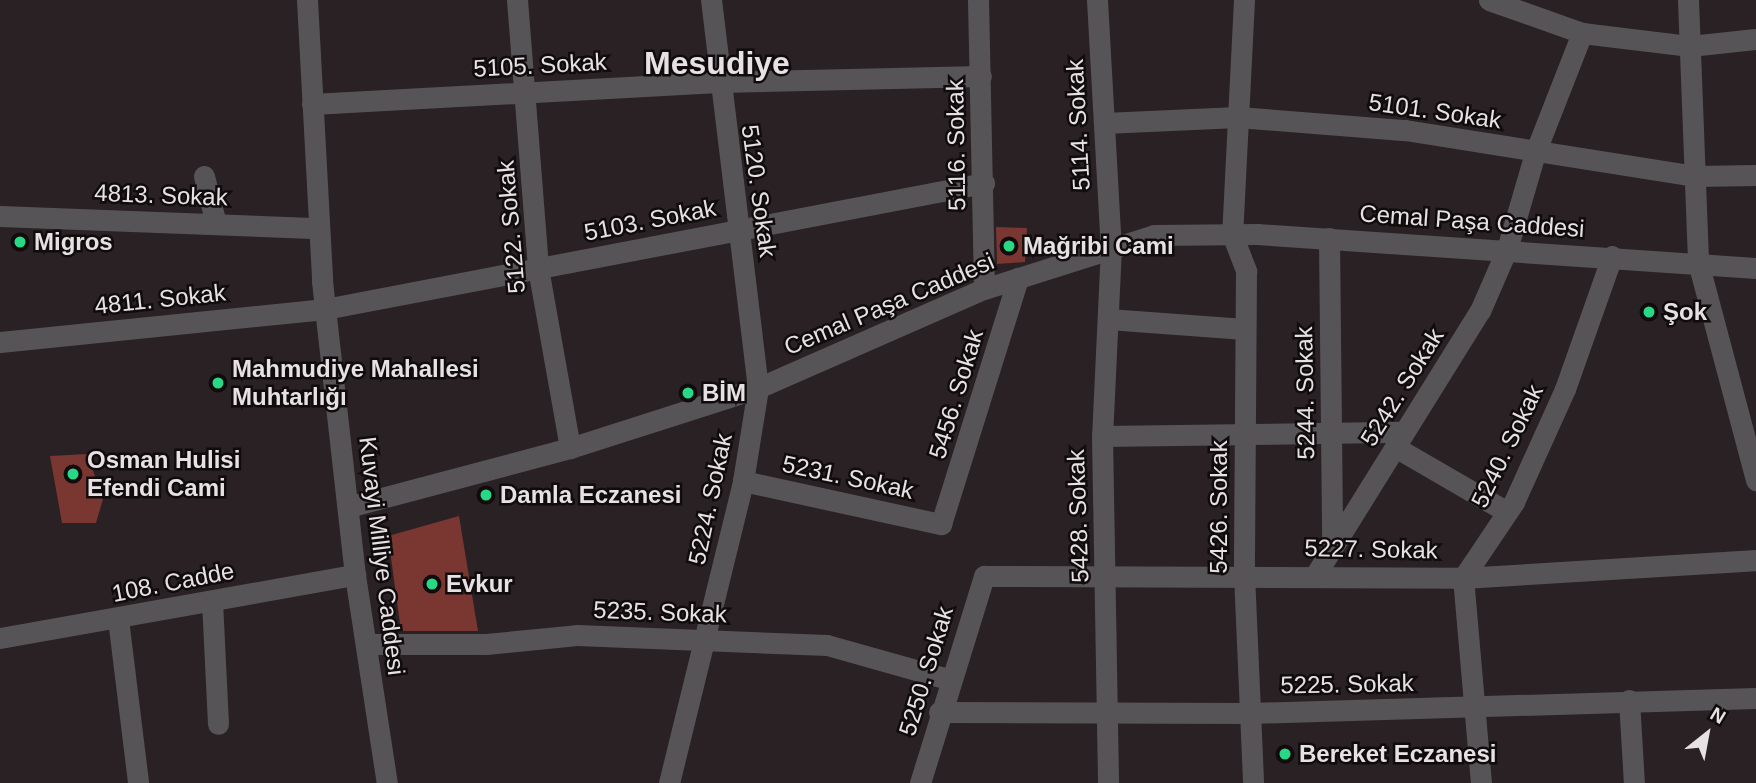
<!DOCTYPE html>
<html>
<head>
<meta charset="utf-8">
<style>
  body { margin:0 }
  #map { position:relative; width:1756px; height:783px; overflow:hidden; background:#2a2124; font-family:Helvetica,sans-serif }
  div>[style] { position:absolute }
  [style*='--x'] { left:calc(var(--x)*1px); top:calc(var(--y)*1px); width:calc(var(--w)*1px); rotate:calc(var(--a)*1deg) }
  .building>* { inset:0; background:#7a3631 }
  .minor>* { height:21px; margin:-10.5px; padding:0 10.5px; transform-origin:10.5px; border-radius:10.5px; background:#575458 }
  .tertiary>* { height:21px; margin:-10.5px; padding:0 10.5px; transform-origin:10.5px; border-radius:10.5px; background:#575458 }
  .dots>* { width:19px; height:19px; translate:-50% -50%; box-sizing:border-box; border:4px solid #100c0d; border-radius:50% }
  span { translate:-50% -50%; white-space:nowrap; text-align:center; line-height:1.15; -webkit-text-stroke:5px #100c0d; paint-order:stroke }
  .street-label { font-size:24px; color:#e8e1e4 }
  .poi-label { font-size:24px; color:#e8e1e4; font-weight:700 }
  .left { translate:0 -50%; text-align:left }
  .district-label { font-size:32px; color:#e8e1e4; font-weight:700 }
  .north { position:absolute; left:1672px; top:699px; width:70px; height:70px; -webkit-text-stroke:5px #100c0d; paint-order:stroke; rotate:31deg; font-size:19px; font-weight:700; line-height:28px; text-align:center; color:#e8e1e4 }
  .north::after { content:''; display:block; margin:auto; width:24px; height:32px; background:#e8e1e4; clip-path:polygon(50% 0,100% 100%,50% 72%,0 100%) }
</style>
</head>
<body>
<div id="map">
  <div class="building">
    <div style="clip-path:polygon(996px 227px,1027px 228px,1025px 262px,997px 264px)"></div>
    <div style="clip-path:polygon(87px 454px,103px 499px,96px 523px,62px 523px,50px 456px)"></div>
    <div style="clip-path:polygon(459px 516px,478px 631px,401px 631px,388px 536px)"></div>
  </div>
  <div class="minor">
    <div style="--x:517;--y:0;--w:269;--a:85.5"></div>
    <div style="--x:538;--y:268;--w:183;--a:79.9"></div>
    <div style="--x:978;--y:0;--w:289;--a:88.8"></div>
    <div style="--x:1097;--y:0;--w:247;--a:86.8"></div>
    <div style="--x:1111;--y:247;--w:189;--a:92.7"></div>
    <div style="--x:1102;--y:436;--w:347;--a:89"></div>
    <div style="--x:1244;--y:0;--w:234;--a:92.9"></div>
    <div style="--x:1232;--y:234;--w:40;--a:69"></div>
    <div style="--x:1246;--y:271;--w:303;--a:90.4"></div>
    <div style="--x:1244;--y:574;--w:209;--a:87.5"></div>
    <div style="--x:1489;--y:0;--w:99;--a:19.5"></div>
    <div style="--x:1582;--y:33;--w:109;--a:6.9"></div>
    <div style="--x:1690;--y:46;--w:66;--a:-6.1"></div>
    <div style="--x:1688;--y:0;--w:262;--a:87.8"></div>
    <div style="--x:1698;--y:262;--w:226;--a:75.1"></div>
    <div style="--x:312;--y:104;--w:407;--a:-3.1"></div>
    <div style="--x:718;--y:82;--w:263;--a:-1.3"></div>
    <div style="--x:1104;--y:123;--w:134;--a:-2.6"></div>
    <div style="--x:1238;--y:117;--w:168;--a:4.5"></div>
    <div style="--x:1405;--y:130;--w:293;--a:9"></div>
    <div style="--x:1694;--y:176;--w:62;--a:-0.9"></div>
    <div style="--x:204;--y:176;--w:49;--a:76"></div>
    <div style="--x:0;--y:216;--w:319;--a:2.2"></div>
    <div style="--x:1329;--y:238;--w:310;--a:89.4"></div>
    <div style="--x:1108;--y:319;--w:137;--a:4.2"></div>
    <div style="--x:0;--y:342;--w:327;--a:-5.8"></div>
    <div style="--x:325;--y:309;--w:671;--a:-10.82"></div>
    <div style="--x:1102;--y:436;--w:302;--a:-0.8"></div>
    <div style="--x:1395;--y:447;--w:129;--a:30.1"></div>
    <div style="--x:743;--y:481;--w:203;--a:12.3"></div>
    <div style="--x:941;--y:524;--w:258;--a:-72.6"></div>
    <div style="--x:348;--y:507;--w:230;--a:-14.9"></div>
    <div style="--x:570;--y:448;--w:197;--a:-17.7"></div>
    <div style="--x:758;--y:388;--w:247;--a:-23.7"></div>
    <div style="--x:984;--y:289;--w:178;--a:-17.6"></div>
    <div style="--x:1154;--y:235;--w:103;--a:-0.6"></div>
    <div style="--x:1257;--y:234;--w:500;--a:3.9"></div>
    <div style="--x:1316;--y:574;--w:310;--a:-58.1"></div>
    <div style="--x:1480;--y:311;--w:68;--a:-66.5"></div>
    <div style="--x:1507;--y:249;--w:100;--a:-73.7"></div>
    <div style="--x:1535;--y:153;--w:129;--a:-68.6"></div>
    <div style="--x:212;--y:601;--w:123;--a:87.2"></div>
    <div style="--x:118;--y:619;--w:165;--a:83"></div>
    <div style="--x:0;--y:638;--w:361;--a:-10.1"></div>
    <div style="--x:366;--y:644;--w:120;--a:0"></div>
    <div style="--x:486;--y:644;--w:91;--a:-5.6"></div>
    <div style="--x:577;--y:635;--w:250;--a:2.3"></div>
    <div style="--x:827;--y:645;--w:126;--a:15.7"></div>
    <div style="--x:1629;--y:700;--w:83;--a:86.6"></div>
    <div style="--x:939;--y:712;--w:311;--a:0.2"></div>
    <div style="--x:1250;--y:713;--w:506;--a:-1.7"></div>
    <div style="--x:669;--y:783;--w:311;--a:-76.2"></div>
    <div style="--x:743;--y:481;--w:94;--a:-80.8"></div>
    <div style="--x:758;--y:388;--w:391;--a:-96.9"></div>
    <div style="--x:920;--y:783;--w:217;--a:-72.8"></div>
    <div style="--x:984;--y:576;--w:479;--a:0.2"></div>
    <div style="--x:1463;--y:578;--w:294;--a:-3.5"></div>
    <div style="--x:1481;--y:783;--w:206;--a:-95"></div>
    <div style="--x:1463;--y:578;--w:92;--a:-56.1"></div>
    <div style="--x:1514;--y:502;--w:124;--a:-65.7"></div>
    <div style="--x:1565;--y:389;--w:141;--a:-70.5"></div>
  </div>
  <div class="tertiary">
    <div style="--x:307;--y:0;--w:281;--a:86.9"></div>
    <div style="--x:322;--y:281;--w:296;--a:83.6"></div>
    <div style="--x:355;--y:575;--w:210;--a:81.3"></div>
  </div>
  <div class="dots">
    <div style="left:20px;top:242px;background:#29d885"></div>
    <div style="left:1009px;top:246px;background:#29d885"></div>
    <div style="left:1649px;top:312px;background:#29d885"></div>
    <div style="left:218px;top:383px;background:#29d885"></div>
    <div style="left:688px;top:393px;background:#29d885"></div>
    <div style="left:73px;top:474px;background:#29d885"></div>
    <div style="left:486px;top:495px;background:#29d885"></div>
    <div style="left:432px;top:584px;background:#29d885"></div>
    <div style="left:1285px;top:754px;background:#29d885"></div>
  </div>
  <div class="street-label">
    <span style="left:540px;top:65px;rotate:-3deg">5105. Sokak</span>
    <span style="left:1435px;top:111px;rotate:8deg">5101. Sokak</span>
    <span style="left:1078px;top:125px;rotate:-93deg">5114. Sokak</span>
    <span style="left:956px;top:145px;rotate:-91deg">5116. Sokak</span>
    <span style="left:759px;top:191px;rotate:82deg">5120. Sokak</span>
    <span style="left:161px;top:195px;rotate:2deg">4813. Sokak</span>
    <span style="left:650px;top:220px;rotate:-11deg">5103. Sokak</span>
    <span style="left:1472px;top:221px;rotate:4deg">Cemal Paşa Caddesi</span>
    <span style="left:511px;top:227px;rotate:-95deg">5122. Sokak</span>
    <span style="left:160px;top:299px;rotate:-6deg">4811. Sokak</span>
    <span style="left:889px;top:304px;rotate:-23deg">Cemal Paşa Caddesi</span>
    <span style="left:1402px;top:387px;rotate:-58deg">5242. Sokak</span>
    <span style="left:1305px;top:393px;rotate:-91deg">5244. Sokak</span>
    <span style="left:956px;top:394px;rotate:-73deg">5456. Sokak</span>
    <span style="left:1507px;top:446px;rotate:-64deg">5240. Sokak</span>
    <span style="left:848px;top:477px;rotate:12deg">5231. Sokak</span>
    <span style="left:710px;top:499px;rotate:-78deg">5224. Sokak</span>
    <span style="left:1219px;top:507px;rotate:-90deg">5426. Sokak</span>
    <span style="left:1078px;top:516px;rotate:-92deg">5428. Sokak</span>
    <span style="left:1371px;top:549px;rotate:1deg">5227. Sokak</span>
    <span style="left:382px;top:556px;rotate:83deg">Kuvayi Milliye Caddesi</span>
    <span style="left:173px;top:582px;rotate:-11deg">108. Cadde</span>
    <span style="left:660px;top:612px;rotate:2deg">5235. Sokak</span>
    <span style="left:926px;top:671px;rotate:-73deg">5250. Sokak</span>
    <span style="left:1347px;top:684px;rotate:-1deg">5225. Sokak</span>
  </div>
  <div class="poi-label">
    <span class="left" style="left:34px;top:242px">Migros</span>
    <span class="left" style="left:1023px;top:246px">Mağribi Cami</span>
    <span class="left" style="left:1663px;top:312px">Şok</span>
    <span class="left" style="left:232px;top:383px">Mahmudiye Mahallesi<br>Muhtarlığı</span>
    <span class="left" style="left:702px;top:393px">BİM</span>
    <span class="left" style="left:87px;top:474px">Osman Hulisi<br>Efendi Cami</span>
    <span class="left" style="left:500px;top:495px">Damla Eczanesi</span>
    <span class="left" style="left:446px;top:584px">Evkur</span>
    <span class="left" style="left:1299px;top:754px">Bereket Eczanesi</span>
  </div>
  <div class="district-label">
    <span style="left:717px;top:63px">Mesudiye</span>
  </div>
  <div class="north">N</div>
</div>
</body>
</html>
